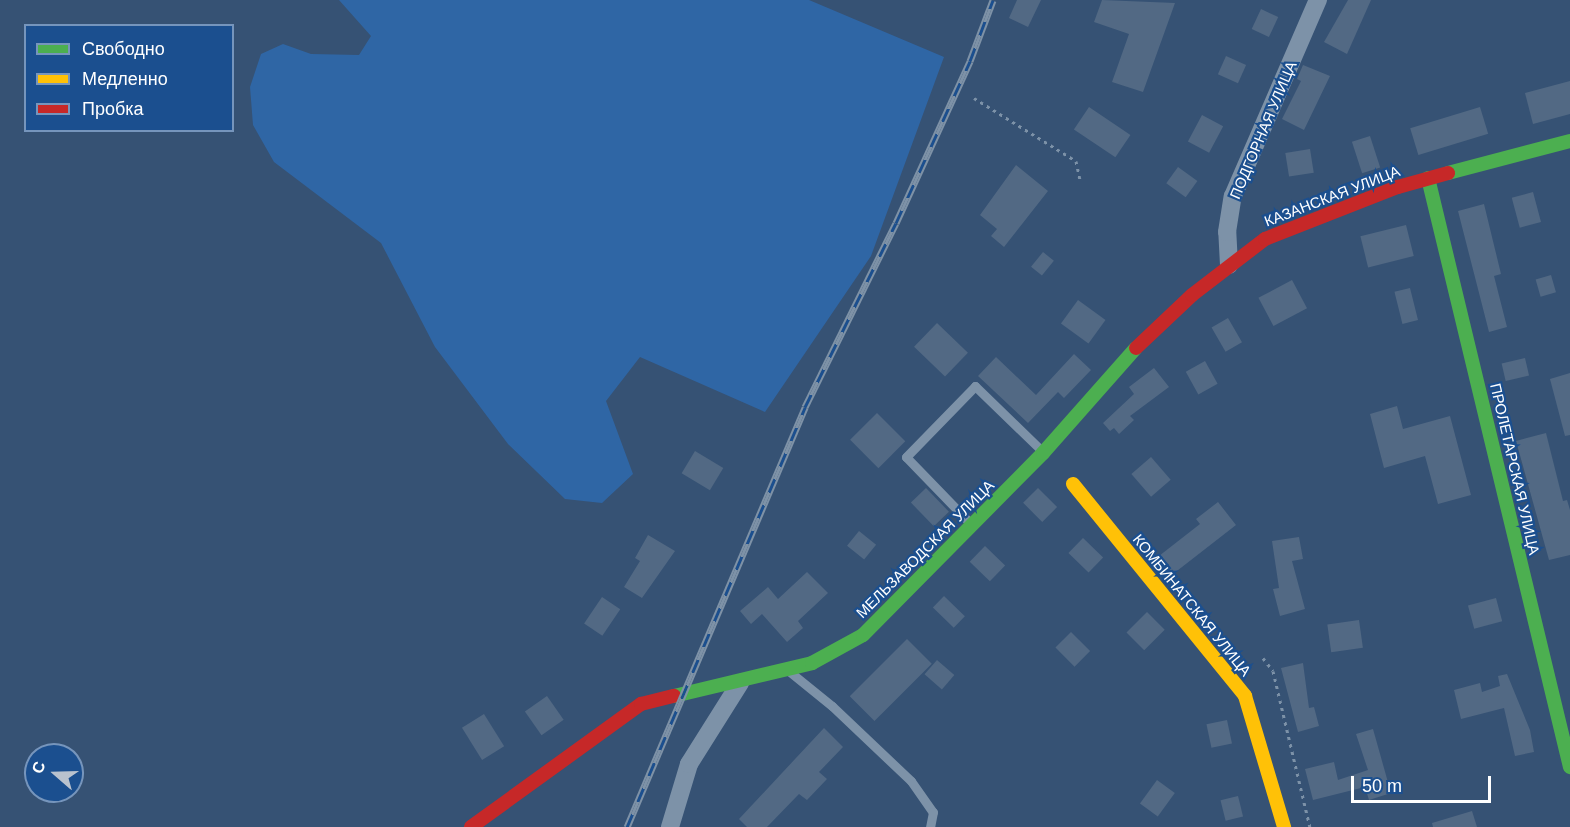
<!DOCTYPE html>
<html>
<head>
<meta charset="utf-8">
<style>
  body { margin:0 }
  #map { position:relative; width:1570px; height:827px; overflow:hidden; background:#365274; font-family:Arial,sans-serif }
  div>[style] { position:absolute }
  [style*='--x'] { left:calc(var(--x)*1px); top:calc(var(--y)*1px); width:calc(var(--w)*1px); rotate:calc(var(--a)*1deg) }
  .green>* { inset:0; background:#2f66a5 }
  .building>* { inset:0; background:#526984; transform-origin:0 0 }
  .path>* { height:3px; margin-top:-1.5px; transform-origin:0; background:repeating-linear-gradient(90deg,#7d92a8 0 3px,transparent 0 7.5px) }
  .lane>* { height:9px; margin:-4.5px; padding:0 4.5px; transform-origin:4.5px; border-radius:4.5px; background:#7d92a8 }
  .street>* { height:18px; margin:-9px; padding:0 9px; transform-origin:9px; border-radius:9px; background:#7d92a8 }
  .fast>* { height:14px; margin:-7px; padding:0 7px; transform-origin:7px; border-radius:7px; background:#4caf50 }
  .slow>* { height:14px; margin:-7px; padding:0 7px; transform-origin:7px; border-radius:7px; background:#ffc107 }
  .jam>* { height:14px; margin:-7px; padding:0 7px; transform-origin:7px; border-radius:7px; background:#c62828 }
  .rail>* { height:7px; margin-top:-3.5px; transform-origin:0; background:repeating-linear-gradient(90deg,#1b4f8f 0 14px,#7e92a7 0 28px); box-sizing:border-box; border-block:2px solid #7e92a7 }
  span { translate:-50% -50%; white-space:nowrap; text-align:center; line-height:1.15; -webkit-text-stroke:4.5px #1b4f8f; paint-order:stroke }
  .street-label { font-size:15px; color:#fff }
  .legend { position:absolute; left:24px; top:24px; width:210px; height:108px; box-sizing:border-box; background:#1b4f8f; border:2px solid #7695bc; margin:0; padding:8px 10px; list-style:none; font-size:18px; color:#fff }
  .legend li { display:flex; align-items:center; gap:12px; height:30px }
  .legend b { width:30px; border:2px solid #7695bc }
  .north { position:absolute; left:24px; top:743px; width:60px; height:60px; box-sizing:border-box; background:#1b4f8f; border:2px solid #7695bc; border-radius:50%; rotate:290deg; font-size:16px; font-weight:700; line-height:24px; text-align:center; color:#fff }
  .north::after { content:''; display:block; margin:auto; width:21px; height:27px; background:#b9c2ce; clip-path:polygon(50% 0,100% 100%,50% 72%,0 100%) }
  .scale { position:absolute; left:1351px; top:776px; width:140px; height:27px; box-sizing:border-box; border:3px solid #fff; border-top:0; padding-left:8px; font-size:18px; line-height:21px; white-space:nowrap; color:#fff; -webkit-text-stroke:4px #1b4f8f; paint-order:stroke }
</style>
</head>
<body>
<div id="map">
  <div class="green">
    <div style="clip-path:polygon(339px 0,809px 0,944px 57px,871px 256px,765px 412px,640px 357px,606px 401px,633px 474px,602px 503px,565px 499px,508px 444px,435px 347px,381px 243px,274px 162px,253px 125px,250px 87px,261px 54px,283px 44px,311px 54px,359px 55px,371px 36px)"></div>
  </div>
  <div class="building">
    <div style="clip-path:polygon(1017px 0,1041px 0,1028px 27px,1009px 18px)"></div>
    <div style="clip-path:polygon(1102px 0,1175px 3px,1143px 92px,1112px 82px,1129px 34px,1094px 22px)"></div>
    <div style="clip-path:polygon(1348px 0,1371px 0,1347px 54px,1324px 42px)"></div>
    <div style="left:1261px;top:9px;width:19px;height:22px;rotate:25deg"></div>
    <div style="left:1226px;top:56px;width:22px;height:20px;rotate:24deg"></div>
    <div style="clip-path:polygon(1303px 65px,1330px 76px,1304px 130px,1282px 119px,1301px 81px,1297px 79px)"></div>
    <div style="clip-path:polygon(1570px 81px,1570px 114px,1533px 124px,1525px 93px)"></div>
    <div style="left:1089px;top:107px;width:50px;height:27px;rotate:34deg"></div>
    <div style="left:1480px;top:107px;width:28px;height:73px;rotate:73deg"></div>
    <div style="left:1202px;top:115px;width:24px;height:30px;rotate:28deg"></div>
    <div style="left:1370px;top:136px;width:33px;height:19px;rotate:72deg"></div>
    <div style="left:1310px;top:149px;width:24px;height:25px;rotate:81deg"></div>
    <div style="clip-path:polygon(1016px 165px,1048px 191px,1004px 247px,991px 236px,997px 229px,980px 215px)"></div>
    <div style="left:1178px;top:167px;width:24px;height:20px;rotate:36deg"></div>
    <div style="left:1533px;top:192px;width:31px;height:22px;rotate:75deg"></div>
    <div style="clip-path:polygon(1484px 204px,1501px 274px,1494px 276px,1507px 327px,1489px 332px,1458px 211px)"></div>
    <div style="left:1406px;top:225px;width:32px;height:47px;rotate:76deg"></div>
    <div style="left:1043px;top:252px;width:14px;height:19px;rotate:39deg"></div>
    <div style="left:1551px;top:275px;width:18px;height:16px;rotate:74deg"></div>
    <div style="left:1292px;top:280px;width:32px;height:38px;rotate:62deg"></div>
    <div style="left:1410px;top:288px;width:33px;height:16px;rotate:76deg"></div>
    <div style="left:1078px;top:300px;width:34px;height:29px;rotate:36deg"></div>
    <div style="left:1228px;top:318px;width:28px;height:19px;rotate:60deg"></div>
    <div style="left:937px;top:323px;width:43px;height:33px;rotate:44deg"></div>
    <div style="clip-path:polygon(1074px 354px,1091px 370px,1064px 398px,1058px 392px,1028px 423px,978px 376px,996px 357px,1036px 395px)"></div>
    <div style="left:1525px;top:358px;width:18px;height:24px;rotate:77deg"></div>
    <div style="left:1205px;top:361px;width:26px;height:22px;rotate:61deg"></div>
    <div style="clip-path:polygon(1154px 368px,1169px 387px,1130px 416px,1134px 420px,1119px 434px,1114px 428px,1110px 431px,1103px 423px,1134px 394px,1129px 387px)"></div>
    <div style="clip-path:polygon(1570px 373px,1570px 435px,1565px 436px,1550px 379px)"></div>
    <div style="clip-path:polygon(1397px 406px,1403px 429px,1450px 416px,1471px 495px,1438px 504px,1425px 456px,1384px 468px,1370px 414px)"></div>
    <div style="left:877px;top:413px;width:40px;height:38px;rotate:45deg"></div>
    <div style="clip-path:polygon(1546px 433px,1563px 501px,1567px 500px,1570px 510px,1570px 555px,1549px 560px,1516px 441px)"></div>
    <div style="left:695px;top:451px;width:33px;height:26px;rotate:31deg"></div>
    <div style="left:1151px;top:457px;width:30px;height:26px;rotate:49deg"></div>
    <div style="left:926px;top:488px;width:33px;height:21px;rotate:46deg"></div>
    <div style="left:1038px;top:488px;width:27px;height:21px;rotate:45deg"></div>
    <div style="clip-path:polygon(1218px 502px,1236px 525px,1173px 574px,1159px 556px,1200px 524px,1196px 519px)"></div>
    <div style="left:859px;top:531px;width:22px;height:19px;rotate:39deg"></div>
    <div style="clip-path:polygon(648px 535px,675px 551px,642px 598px,624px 587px,640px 561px,635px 558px)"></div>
    <div style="clip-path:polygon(1299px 537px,1303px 559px,1292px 561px,1305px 609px,1280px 616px,1273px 589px,1279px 588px,1272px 541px)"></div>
    <div style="left:1083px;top:538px;width:28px;height:21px;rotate:44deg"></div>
    <div style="left:985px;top:546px;width:28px;height:22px;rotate:44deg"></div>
    <div style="clip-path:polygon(807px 572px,828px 593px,798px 621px,803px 628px,787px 642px,762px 614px,751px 624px,740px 611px,768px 587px,778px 599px)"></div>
    <div style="left:944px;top:596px;width:29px;height:16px;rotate:44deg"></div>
    <div style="left:602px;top:597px;width:22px;height:32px;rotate:34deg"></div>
    <div style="left:1496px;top:598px;width:24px;height:29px;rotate:75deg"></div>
    <div style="left:1147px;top:612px;width:25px;height:29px;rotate:45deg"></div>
    <div style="left:1359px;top:620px;width:28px;height:32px;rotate:82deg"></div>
    <div style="left:1071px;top:632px;width:27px;height:22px;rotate:45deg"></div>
    <div style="left:907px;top:639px;width:35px;height:81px;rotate:45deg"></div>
    <div style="left:937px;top:660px;width:23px;height:19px;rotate:41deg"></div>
    <div style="clip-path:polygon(1303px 663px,1309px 708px,1314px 707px,1319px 726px,1298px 732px,1281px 668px)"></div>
    <div style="clip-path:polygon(1507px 674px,1530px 730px,1534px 752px,1515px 756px,1504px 708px,1461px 719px,1454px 690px,1480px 683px,1482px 692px,1500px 686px,1498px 676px)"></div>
    <div style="left:547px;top:696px;width:29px;height:27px;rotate:55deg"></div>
    <div style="left:484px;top:714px;width:38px;height:26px;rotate:58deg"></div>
    <div style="left:1227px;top:720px;width:24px;height:21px;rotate:78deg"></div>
    <div style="clip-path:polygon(824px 728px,843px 747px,819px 772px,827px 779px,807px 800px,799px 794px,767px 827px,747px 827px,739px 819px)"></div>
    <div style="clip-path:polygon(1373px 729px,1391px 793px,1369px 800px,1365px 787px,1313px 800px,1305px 769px,1334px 762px,1338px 780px,1368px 770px,1356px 734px)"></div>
    <div style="left:1157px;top:780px;width:22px;height:29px;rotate:36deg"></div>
    <div style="left:1238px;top:796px;width:21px;height:18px;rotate:76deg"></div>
    <div style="clip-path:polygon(1472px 811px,1477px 827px,1433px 827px,1432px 823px)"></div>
  </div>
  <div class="path">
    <div style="--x:974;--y:98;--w:120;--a:31.7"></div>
    <div style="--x:1076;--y:161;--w:19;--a:78"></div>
    <div style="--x:1263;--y:658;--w:16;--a:52"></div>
    <div style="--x:1273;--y:671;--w:160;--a:76.7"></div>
  </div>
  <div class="lane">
    <div style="--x:970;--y:523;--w:92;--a:-134.1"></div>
    <div style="--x:906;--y:457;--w:99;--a:-45.8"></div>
    <div style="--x:975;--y:386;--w:95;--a:44.1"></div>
    <div style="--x:790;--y:672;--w:54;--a:39"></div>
    <div style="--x:832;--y:706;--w:109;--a:43.5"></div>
    <div style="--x:911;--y:781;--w:38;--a:55"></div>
    <div style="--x:933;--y:812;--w:15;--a:101"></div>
  </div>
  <div class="street">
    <div style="--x:1229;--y:265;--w:33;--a:-93"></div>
    <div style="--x:1227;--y:232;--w:36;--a:-81"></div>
    <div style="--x:1233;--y:196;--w:214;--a:-66.6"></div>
    <div style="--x:670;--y:827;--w:66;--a:-73.2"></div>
    <div style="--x:689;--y:764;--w:96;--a:-57.8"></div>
  </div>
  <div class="fast">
    <div style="--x:1448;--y:173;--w:126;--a:-14.7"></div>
    <div style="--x:1428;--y:178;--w:606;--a:76.45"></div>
    <div style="--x:674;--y:696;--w:142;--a:-13.4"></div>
    <div style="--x:812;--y:663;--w:58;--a:-28.8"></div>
    <div style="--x:863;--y:635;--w:256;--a:-45.3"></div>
    <div style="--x:1043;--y:453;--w:140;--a:-48.5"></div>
  </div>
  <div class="slow">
    <div style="--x:1073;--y:484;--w:273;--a:50.9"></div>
    <div style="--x:1245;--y:696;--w:137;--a:73.4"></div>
  </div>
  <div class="jam">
    <div style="--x:1136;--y:348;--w:77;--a:-43.4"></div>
    <div style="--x:1192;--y:295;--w:92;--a:-37.5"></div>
    <div style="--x:1265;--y:239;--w:143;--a:-21.4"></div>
    <div style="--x:1398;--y:187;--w:52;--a:-15.6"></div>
    <div style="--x:471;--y:827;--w:210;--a:-35.9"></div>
    <div style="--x:641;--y:704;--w:34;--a:-14"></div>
  </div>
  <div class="rail">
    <div style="--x:627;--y:827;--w:456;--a:-67"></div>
    <div style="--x:805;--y:407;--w:205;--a:-63.7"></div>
    <div style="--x:896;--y:223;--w:178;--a:-65.4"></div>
    <div style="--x:970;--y:61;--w:65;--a:-69.3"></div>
  </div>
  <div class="street-label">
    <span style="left:1263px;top:130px;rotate:-67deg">ПОДГОРНАЯ УЛИЦА</span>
    <span style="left:1332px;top:196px;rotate:-21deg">КАЗАНСКАЯ УЛИЦА</span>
    <span style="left:1515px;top:469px;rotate:77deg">ПРОЛЕТАРСКАЯ УЛИЦА</span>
    <span style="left:925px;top:549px;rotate:-45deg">МЕЛЬЗАВОДСКАЯ УЛИЦА</span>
    <span style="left:1192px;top:605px;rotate:51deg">КОМБИНАТСКАЯ УЛИЦА</span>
  </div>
  <ul class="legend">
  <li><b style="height:8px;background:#4caf50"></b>Свободно</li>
  <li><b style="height:8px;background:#ffc107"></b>Медленно</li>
  <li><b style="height:8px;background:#c62828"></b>Пробка</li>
  </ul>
  <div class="north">С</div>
  <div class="scale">50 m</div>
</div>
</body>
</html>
